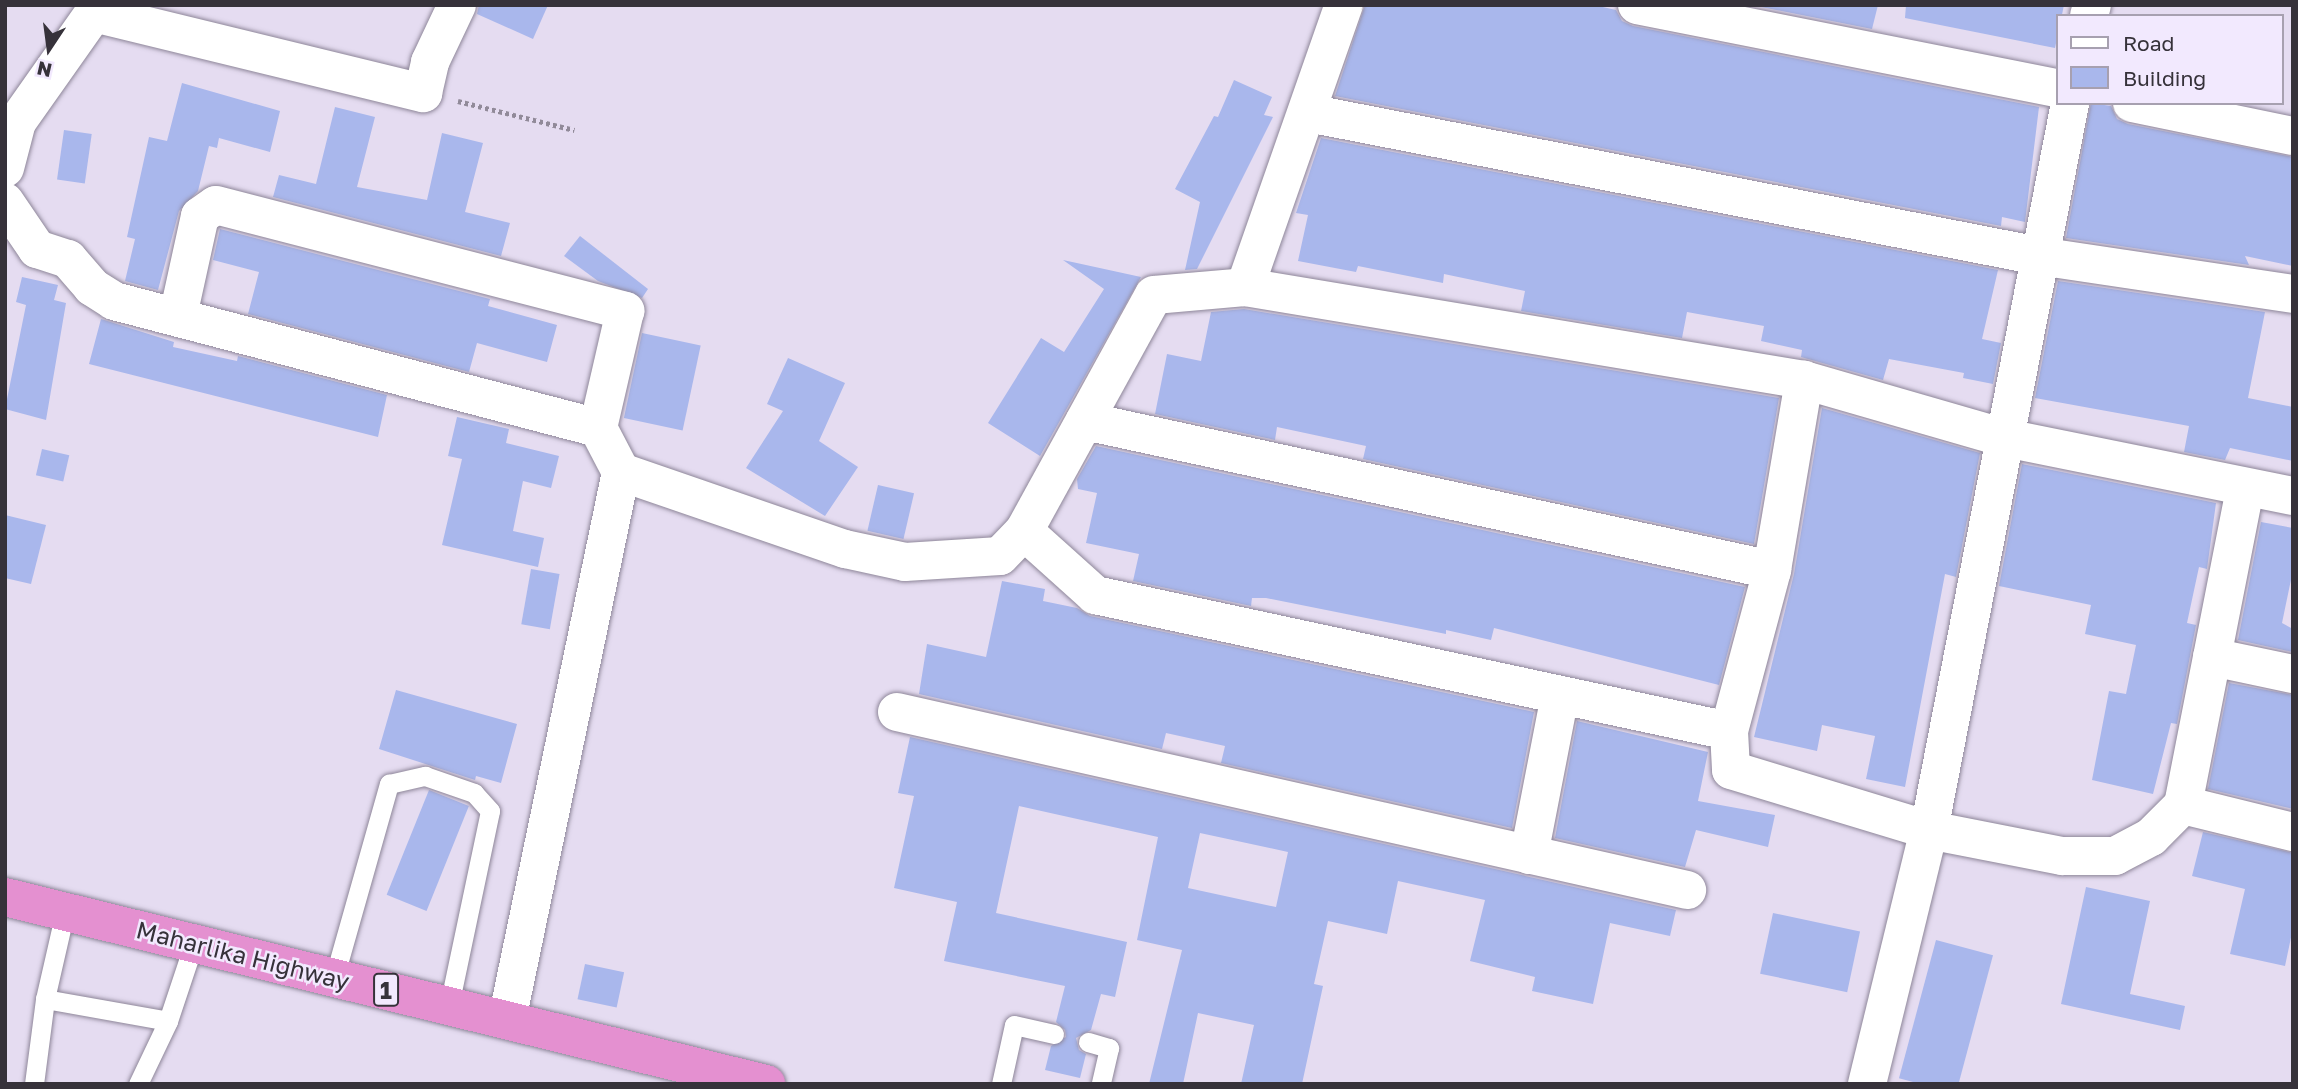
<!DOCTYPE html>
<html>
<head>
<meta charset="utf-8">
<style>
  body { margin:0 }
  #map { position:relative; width:2298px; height:1089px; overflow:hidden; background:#e5dcf1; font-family:"Golos Text",sans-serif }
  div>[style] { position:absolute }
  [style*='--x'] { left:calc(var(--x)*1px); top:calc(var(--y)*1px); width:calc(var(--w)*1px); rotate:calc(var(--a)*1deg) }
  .building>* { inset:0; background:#a9b7ec; transform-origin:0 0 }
  .path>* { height:4.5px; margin-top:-2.25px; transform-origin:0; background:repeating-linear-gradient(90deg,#918a99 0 3.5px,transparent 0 7px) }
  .roads { filter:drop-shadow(0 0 2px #8e8699) drop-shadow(0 0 2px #8e8699) }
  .service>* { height:19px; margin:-9.5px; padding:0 9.5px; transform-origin:9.5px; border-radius:9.5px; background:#fff }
  .minor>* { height:38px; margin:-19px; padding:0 19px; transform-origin:19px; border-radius:19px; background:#fff }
  .trunk>* { height:38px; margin:-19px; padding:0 19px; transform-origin:19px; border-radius:19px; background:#e490d0 }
  span { translate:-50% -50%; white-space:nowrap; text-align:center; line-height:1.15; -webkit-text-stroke:5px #f2e9fe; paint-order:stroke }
  .shield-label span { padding:2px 5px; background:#f2e9fe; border:2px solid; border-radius:5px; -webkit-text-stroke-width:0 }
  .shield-label { font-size:23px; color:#36323a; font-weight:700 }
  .street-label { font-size:24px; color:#36323a }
  .frame { position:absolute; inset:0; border:7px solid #36323a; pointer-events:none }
  .legend { position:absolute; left:2056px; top:14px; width:228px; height:91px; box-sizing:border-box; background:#f2e9fe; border:2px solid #a7a0b0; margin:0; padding:9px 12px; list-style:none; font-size:21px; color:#36323a }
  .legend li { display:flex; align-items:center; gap:14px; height:35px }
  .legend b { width:35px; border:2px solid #a7a0b0 }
  .north { position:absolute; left:14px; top:14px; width:70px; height:70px; -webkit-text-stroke:5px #f2e9fe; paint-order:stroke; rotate:193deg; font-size:19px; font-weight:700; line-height:28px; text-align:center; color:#36323a }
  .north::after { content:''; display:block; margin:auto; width:24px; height:32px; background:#36323a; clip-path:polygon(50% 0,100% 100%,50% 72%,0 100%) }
</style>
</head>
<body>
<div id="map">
  <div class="building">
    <div style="clip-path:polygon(479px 5px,548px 5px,533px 39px,477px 14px)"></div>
    <div style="clip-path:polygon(1365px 5px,1594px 5px,1616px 10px,1622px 21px,1633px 26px,2039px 107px,2025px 222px,2002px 217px,2001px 226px,1335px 96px)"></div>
    <div style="clip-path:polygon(1751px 5px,1878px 5px,1872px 29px)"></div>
    <div style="clip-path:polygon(1906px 5px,2064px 5px,2055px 48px,1905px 18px)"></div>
    <div style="clip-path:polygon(1234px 80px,1272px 97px,1264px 115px,1273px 117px,1197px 269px,1185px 270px,1200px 202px,1175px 189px,1214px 116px,1218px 117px)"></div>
    <div style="clip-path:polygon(182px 83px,280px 111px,270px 152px,219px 138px,217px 148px,209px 146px,198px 191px,179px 211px,158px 290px,125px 281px,135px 239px,127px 237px,149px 137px,167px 141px)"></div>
    <div style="clip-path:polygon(2091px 103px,2111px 106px,2117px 119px,2128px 124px,2293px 157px,2293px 266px,2245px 256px,2249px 265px,2066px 238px)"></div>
    <div style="clip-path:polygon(335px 107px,375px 117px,357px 187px,427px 200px,442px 133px,483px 143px,465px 212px,510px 223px,501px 256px,273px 197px,279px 175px,316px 184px)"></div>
    <div style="left:64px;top:130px;width:28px;height:50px;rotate:8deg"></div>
    <div style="clip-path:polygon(1321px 138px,1998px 270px,1982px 339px,2001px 343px,1993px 384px,1963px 378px,1964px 373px,1889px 359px,1883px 380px,1801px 357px,1802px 350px,1761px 341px,1764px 326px,1687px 312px,1682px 338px,1521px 311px,1525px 291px,1444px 274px,1443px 283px,1358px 266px,1356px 272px,1298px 261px,1308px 215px,1296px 213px)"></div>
    <div style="clip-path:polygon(220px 229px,490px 299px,488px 306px,557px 325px,547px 362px,477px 343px,469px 372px,248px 314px,259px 272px,213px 260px)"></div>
    <div style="clip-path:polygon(580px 236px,648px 289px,642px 298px,598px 281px,564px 256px)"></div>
    <div style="clip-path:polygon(1063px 260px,1141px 277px,1040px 456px,988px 423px,1041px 338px,1064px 352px,1104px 289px)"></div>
    <div style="clip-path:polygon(22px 277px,58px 285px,54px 300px,66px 303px,46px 420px,5px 409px,26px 305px,16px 302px)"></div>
    <div style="clip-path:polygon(2058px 281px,2265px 312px,2248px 398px,2293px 407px,2293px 461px,2230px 448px,2225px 460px,2184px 452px,2189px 426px,2035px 398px)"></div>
    <div style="clip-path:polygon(1244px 309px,1779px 398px,1754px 544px,1363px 459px,1366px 446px,1277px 427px,1275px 440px,1155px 414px,1167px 354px,1201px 361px,1211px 312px)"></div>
    <div style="clip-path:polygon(101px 319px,174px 342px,173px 347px,237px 361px,238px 356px,387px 395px,378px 437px,89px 364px)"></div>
    <div style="left:642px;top:333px;width:60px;height:87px;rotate:12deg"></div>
    <div style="clip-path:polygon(788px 358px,845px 383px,819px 441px,858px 467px,825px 516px,746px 468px,783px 411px,767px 404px)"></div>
    <div style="clip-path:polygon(1822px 408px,1980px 453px,1956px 577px,1945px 574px,1905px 787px,1866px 779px,1875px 736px,1822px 725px,1817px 751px,1754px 737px,1794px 574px)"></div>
    <div style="clip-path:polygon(457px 417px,509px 429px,506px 443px,559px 456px,551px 488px,523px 481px,513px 531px,544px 538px,538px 567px,442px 545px,462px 459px,448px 456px)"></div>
    <div style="clip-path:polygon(1096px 446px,1745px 587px,1719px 685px,1494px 628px,1491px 640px,1446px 630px,1446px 634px,1266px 598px,1252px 598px,1251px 606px,1133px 581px,1139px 554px,1086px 543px,1097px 493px,1078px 489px,1077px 479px)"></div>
    <div style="left:42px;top:449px;width:28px;height:27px;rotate:13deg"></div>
    <div style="clip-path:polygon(2022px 464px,2216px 503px,2207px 569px,2199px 567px,2187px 623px,2196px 625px,2177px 724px,2171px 723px,2153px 794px,2092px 780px,2109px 691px,2126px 694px,2136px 645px,2085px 634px,2091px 605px,1999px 586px)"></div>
    <div style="left:878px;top:485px;width:37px;height:47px;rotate:13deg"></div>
    <div style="clip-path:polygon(5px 515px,46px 525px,31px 584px,5px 578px)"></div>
    <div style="clip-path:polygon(2261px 522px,2293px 528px,2293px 570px,2282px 623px,2293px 629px,2293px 652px,2238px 640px)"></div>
    <div style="left:531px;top:569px;width:29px;height:56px;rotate:10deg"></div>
    <div style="clip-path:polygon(1002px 581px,1045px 589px,1043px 601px,1077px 608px,1090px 616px,1534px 712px,1512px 828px,1221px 763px,1225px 746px,1166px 733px,1162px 749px,919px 694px,927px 644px,986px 657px)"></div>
    <div style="clip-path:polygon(2229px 683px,2293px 695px,2293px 809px,2208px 789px)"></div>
    <div style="clip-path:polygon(396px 690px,517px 724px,501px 783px,476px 776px,475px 780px,379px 749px)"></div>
    <div style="clip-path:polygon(1577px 721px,1708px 752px,1698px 801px,1775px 815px,1768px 847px,1696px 830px,1685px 867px,1555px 838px)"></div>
    <div style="clip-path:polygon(evenodd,910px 737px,1676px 910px,1670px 936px,1610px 923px,1593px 1004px,1532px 991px,1535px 977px,1470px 961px,1485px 900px,1398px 881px,1387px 934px,1328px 921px,1314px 984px,1323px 986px,1302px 1084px,1241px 1084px,1254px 1025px,1198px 1013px,1183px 1084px,1149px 1084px,1182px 950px,1137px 940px,1158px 837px,1019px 806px,996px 913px,1127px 942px,1115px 997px,1101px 994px,1091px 1030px,1076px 1038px,1079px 1050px,1086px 1054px,1080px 1078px,1045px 1070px,1051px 1046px,1066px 1037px,1065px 1030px,1056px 1022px,1065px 986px,944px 961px,957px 902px,894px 888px,914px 796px,898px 793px,910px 737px,1200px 833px,1288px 852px,1276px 907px,1188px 888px,1200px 833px)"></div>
    <div style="left:429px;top:790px;width:43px;height:113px;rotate:22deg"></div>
    <div style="clip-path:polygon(2203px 832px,2293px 853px,2293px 928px,2285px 966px,2230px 954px,2245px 889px,2192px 876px)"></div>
    <div style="clip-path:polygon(2086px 887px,2150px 901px,2130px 994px,2185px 1006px,2180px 1030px,2061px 1004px)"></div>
    <div style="left:1773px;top:913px;width:89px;height:62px;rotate:12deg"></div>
    <div style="left:1936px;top:940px;width:59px;height:143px;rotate:15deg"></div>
    <div style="left:585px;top:964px;width:40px;height:36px;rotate:12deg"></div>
  </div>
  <div class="path">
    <div style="--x:458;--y:101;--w:120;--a:14"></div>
  </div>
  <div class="roads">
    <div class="service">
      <div style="--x:334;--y:978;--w:202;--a:-74.2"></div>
      <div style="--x:389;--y:784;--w:37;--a:-13"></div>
      <div style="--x:425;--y:776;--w:52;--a:19.1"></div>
      <div style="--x:474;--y:793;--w:24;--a:48"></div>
      <div style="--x:490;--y:811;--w:198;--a:101.9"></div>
      <div style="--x:45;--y:999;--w:125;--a:10.1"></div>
      <div style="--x:1088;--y:1042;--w:22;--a:16"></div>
      <div style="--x:1109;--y:1048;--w:37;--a:103"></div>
      <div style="--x:34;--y:1084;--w:86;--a:-82.6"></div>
      <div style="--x:45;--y:999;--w:89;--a:-77.1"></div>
      <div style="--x:138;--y:1084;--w:70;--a:-64.5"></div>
      <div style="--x:168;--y:1021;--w:82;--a:-71.6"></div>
      <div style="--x:1001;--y:1084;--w:60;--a:-77.6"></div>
      <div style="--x:1014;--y:1025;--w:41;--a:12.7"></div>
    </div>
    <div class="minor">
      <div style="--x:1637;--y:5;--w:429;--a:11.2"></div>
      <div style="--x:94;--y:13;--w:339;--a:13.7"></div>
      <div style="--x:423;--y:93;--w:32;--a:-77"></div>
      <div style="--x:430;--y:62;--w:63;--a:-64.7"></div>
      <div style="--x:2089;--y:16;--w:11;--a:-75"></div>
      <div style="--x:2132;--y:103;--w:164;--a:11.6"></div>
      <div style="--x:1308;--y:113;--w:745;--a:11.07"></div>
      <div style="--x:2039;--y:256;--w:257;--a:8.5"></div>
      <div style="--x:5;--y:168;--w:48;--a:-75.4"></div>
      <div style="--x:17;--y:122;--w:133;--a:-54.8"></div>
      <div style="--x:94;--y:13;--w:8;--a:-90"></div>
      <div style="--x:5;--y:202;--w:57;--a:55.8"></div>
      <div style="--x:37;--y:249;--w:33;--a:18"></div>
      <div style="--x:68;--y:259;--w:37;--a:49"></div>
      <div style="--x:92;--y:287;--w:26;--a:32"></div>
      <div style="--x:114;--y:301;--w:500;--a:14.7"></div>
      <div style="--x:598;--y:428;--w:50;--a:62.4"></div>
      <div style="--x:1245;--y:287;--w:299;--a:-70.7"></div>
      <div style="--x:178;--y:316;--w:102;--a:-77.6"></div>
      <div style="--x:200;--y:216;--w:19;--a:-35"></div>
      <div style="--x:216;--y:205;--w:423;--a:14.5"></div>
      <div style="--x:625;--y:311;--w:120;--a:103"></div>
      <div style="--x:1085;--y:421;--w:703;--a:12.24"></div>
      <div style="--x:1024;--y:531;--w:96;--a:42"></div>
      <div style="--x:1095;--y:595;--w:648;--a:12.11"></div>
      <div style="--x:1729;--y:731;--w:39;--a:87"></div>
      <div style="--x:1731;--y:770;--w:207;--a:16.9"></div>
      <div style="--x:1929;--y:830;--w:136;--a:11.1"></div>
      <div style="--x:2062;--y:856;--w:53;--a:0"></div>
      <div style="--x:2115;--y:856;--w:41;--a:-27.8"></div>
      <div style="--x:2151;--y:837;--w:45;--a:-45"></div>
      <div style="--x:2183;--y:805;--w:323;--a:-78.9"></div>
      <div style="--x:2212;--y:657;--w:83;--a:11.9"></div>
      <div style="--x:897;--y:712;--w:810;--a:12.7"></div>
      <div style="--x:1729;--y:731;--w:167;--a:-75"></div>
      <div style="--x:1772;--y:570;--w:193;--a:-80.4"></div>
      <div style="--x:2183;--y:805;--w:113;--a:13.8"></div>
      <div style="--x:1529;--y:855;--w:163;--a:-79"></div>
      <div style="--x:507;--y:1020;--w:560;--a:-78.25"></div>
      <div style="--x:621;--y:472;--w:237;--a:19"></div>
      <div style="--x:845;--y:549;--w:61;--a:12.2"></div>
      <div style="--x:905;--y:562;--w:95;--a:-3.6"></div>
      <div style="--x:1000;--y:556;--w:35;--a:-46"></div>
      <div style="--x:1024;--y:531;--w:269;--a:-61.2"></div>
      <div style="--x:1154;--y:295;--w:91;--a:-5"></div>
      <div style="--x:1245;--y:287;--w:567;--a:9.45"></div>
      <div style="--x:1804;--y:380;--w:209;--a:16.1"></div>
      <div style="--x:2005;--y:438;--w:294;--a:11.4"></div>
      <div style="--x:1867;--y:1084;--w:261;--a:-76.3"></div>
      <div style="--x:1929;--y:830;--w:741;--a:-79.02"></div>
    </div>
    <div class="trunk">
      <div style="--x:5;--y:897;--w:784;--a:13.81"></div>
    </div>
  </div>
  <div class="shield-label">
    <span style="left:386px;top:990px">1</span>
  </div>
  <div class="street-label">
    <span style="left:243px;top:955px;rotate:14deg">Maharlika Highway</span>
  </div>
  <div class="frame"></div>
  <ul class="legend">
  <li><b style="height:9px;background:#fff"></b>Road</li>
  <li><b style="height:19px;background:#a9b7ec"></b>Building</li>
  </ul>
  <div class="north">N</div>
</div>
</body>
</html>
